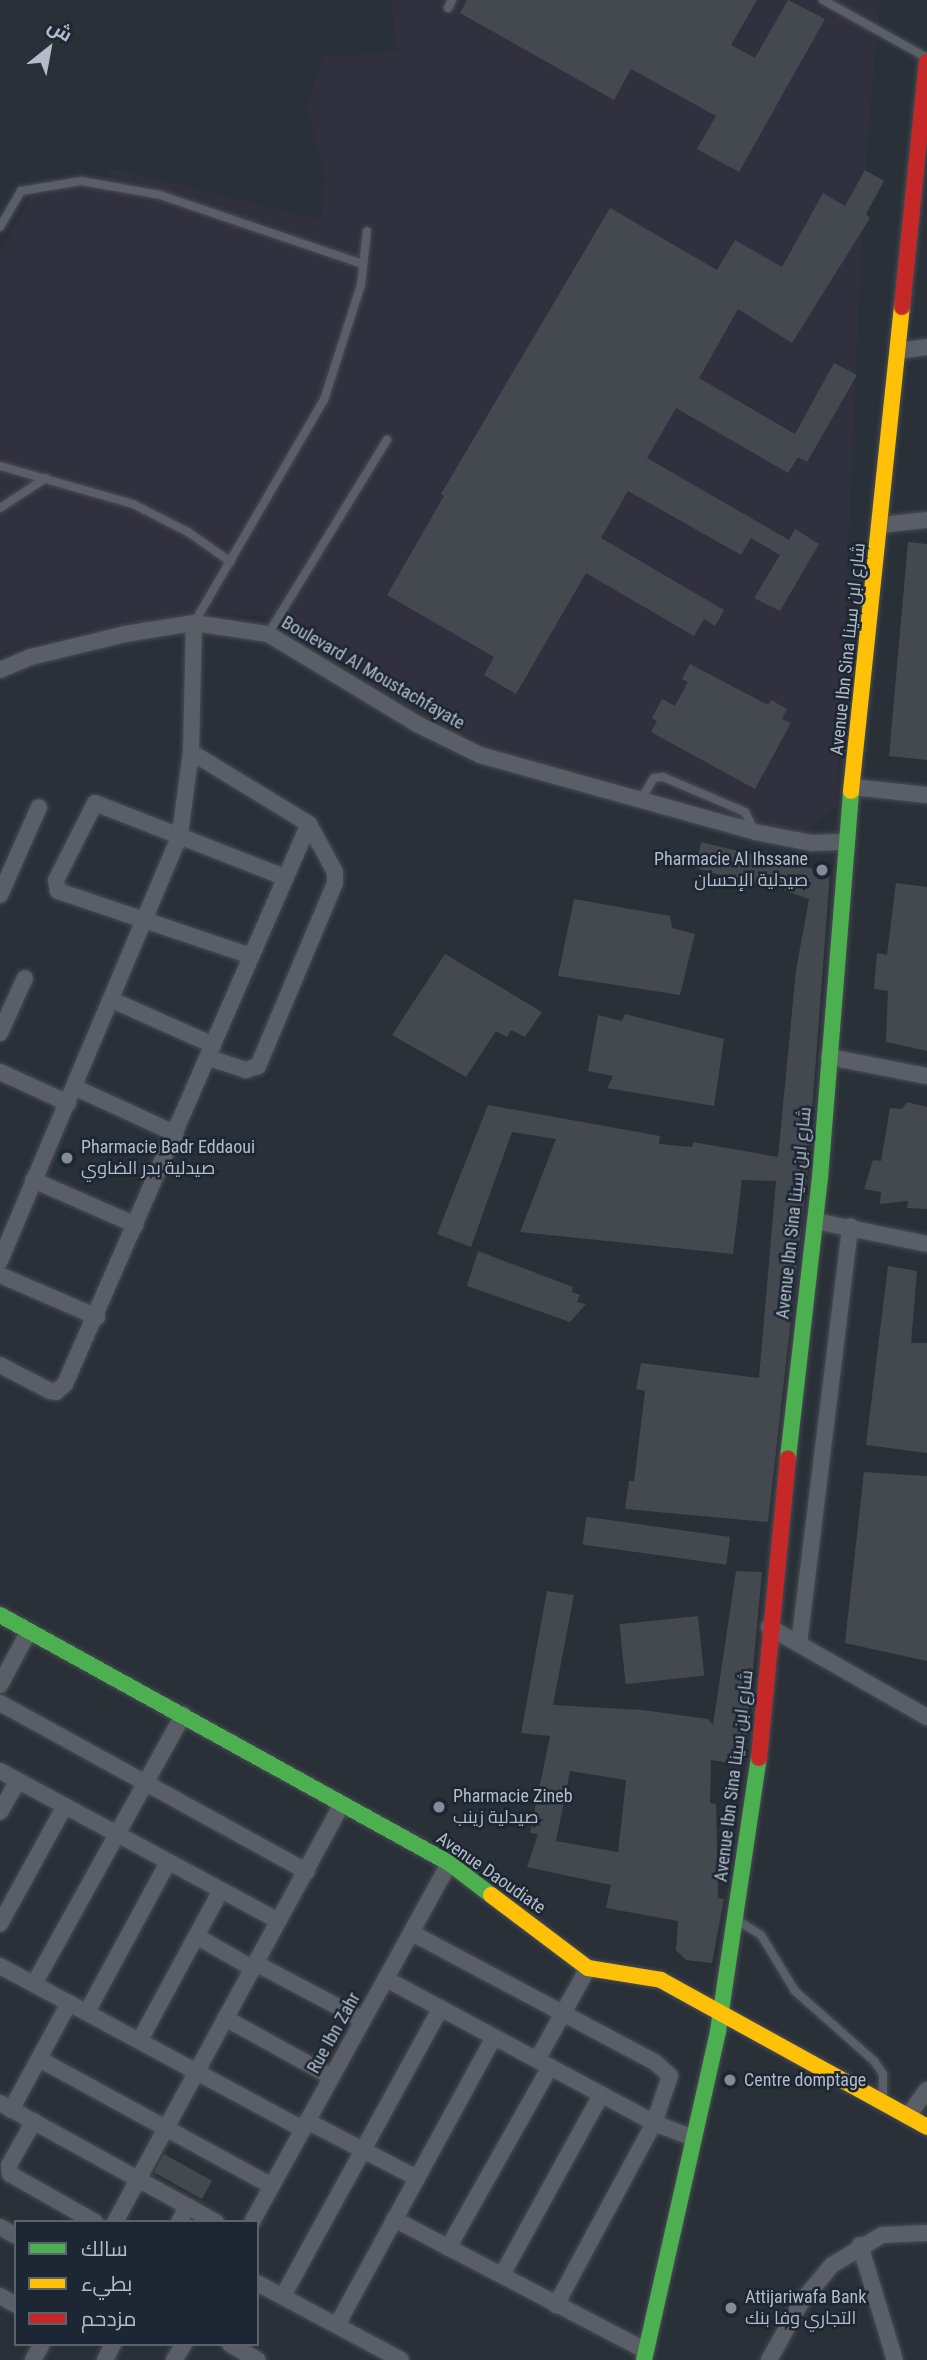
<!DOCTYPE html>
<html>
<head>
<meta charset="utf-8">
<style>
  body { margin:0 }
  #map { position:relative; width:927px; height:2360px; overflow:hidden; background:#2a3038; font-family:"Roboto Condensed",Cairo,sans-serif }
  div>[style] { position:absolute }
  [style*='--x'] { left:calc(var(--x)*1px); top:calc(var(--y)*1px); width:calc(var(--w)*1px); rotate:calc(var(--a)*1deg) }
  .medical>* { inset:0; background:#31303e }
  .building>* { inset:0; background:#444950; transform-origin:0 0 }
  .roads { filter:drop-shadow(0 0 2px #484c53) drop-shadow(0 0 2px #484c53) }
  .lane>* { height:8px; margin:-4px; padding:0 4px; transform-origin:4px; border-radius:4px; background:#5a5e66 }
  .street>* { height:16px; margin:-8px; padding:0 8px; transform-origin:8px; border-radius:8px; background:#5a5e66 }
  .fast>* { height:16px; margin:-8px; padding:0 8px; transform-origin:8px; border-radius:8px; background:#4caf50 }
  .slow>* { height:16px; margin:-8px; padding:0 8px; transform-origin:8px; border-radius:8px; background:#ffc107 }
  .jam>* { height:16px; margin:-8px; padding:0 8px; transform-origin:8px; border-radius:8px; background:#c62828 }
  .dots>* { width:19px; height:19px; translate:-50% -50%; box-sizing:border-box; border:4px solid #1d2633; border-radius:50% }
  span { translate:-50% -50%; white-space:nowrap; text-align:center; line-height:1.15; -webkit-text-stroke:5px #1d2633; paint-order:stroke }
  .street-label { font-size:18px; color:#b4bcc9 }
  .poi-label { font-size:18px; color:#b4bcc9 }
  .right { translate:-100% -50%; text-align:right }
  .left { translate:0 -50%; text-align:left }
  .legend { position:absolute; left:14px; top:2220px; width:245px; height:126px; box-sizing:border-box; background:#1d2633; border:2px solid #59626f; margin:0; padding:9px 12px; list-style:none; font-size:21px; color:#b4bcc9 }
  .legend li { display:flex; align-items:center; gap:14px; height:35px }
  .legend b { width:35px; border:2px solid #59626f }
  .north { position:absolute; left:14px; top:14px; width:70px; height:70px; -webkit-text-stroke:5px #1d2633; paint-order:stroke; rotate:31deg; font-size:19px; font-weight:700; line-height:28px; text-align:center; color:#b4bcc9 }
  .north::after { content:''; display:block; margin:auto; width:24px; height:32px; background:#b4bcc9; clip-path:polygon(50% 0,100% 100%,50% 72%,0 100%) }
</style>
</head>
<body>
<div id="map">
  <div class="medical">
    <div style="clip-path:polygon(391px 0,880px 0,865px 170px,837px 807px,801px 833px,516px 755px,448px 731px,264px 616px,193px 613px,60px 636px,0 653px,0 252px,30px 197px,102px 178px,114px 169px,321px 220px,325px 179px,307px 107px,322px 57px,397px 51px)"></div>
  </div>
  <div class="building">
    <div style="clip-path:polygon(467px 0,757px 0,731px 45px,755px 58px,788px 0,825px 19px,739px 172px,697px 149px,716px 116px,631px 69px,614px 100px,460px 13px)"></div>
    <div style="clip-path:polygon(865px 170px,884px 181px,866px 214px,870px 218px,792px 343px,738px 309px,699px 378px,795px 434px,834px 363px,857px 375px,807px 462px,798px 457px,788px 473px,676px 408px,647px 458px,789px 540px,795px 529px,819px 544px,780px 611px,754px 598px,780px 555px,751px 538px,741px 555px,628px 491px,601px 538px,724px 610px,715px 626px,704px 619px,694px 636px,586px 573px,516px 694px,484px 675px,494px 657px,387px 595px,444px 496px,441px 494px,610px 208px,717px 270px,735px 240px,782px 267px,823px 193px,845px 206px)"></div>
    <div style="clip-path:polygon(908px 542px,927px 544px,927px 760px,889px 756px)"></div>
    <div style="clip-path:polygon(690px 664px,768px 705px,771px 700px,787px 709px,782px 719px,791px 723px,755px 789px,651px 732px,657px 721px,652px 718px,662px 699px,675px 706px,688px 682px,682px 679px)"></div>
    <div style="clip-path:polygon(701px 842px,830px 873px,807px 1177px,768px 1522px,625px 1509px,629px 1481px,634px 1481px,645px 1391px,636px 1389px,641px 1363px,759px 1378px,776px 1181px,742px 1180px,733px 1254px,520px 1232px,556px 1139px,512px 1132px,471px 1247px,437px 1234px,488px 1105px,660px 1136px,659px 1144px,692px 1147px,693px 1142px,778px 1157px,796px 970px,809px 899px,756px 880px,754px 885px,696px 868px)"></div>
    <div style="clip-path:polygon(896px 883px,927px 887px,927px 1051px,886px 1042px,888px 991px,874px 989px,877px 953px,887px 955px)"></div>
    <div style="clip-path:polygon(574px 899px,670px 916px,672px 928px,695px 934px,680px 995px,558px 976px)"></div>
    <div style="clip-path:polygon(445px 954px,542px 1012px,525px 1037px,511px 1030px,507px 1037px,496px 1031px,466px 1077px,392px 1035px)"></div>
    <div style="clip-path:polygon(625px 1014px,724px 1039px,714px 1106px,607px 1088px,613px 1076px,588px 1071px,598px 1015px,622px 1021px)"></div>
    <div style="clip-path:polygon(907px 1102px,927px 1107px,927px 1209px,907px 1208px,908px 1201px,880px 1204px,881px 1192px,864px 1189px,873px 1160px,881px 1161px,890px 1108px,902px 1109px)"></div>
    <div style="clip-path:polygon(478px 1251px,573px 1287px,572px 1292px,580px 1295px,577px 1302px,586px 1304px,570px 1322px,467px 1286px)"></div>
    <div style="clip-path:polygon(888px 1266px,917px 1271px,911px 1343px,927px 1343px,927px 1453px,866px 1445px)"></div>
    <div style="clip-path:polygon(864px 1472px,927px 1476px,927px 1661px,845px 1643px)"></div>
    <div style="left:730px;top:1537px;width:28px;height:145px;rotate:98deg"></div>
    <div style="clip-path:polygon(evenodd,736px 1571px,762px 1572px,744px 1765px,711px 1760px,710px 1803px,716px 1804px,718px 1898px,724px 1899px,712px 1963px,686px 1960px,676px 1950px,678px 1921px,606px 1908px,611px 1885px,527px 1867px,538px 1834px,530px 1833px,550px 1736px,521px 1733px,547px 1591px,574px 1595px,553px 1705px,642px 1710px,708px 1719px,713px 1725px,736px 1571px,570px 1771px,626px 1780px,618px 1852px,556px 1841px,570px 1771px)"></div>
    <div style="left:698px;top:1616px;width:60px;height:79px;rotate:84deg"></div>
    <div style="left:164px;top:2154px;width:55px;height:21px;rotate:29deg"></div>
  </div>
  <div class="roads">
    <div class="lane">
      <div style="--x:823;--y:0;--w:119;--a:29.1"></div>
      <div style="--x:448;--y:8;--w:9;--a:-63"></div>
      <div style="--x:0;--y:227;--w:42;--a:-59.7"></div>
      <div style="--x:21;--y:191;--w:61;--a:-9.5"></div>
      <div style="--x:81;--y:181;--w:80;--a:10"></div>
      <div style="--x:160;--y:195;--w:214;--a:18.8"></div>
      <div style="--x:0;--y:466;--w:138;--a:15.9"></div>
      <div style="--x:133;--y:504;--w:62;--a:27"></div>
      <div style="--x:188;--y:532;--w:52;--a:34.9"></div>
      <div style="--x:0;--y:508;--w:55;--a:-33.1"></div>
      <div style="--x:194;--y:623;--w:258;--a:-59.8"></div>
      <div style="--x:324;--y:400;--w:121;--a:-72.2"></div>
      <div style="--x:361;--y:285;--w:54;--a:-83.7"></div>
      <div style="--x:268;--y:634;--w:228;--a:-58.5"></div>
      <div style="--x:640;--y:801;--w:27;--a:-59"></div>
      <div style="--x:654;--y:778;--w:9;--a:-6"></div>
      <div style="--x:663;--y:777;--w:89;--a:23.1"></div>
      <div style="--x:745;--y:812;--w:22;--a:63"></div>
      <div style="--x:737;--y:1920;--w:28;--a:32"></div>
      <div style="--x:761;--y:1935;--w:66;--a:58.7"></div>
      <div style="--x:795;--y:1991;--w:106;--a:41.5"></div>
      <div style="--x:874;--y:2061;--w:16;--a:55"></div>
      <div style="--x:883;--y:2074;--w:27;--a:90"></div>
    </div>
    <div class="street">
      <div style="--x:898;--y:351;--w:29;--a:-8"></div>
      <div style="--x:880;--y:525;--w:47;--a:-6.1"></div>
      <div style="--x:0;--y:670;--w:34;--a:-23"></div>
      <div style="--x:31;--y:657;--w:97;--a:-13.7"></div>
      <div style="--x:125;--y:634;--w:70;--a:-9.1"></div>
      <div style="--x:194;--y:623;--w:75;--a:8.5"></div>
      <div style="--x:268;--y:634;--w:174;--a:31.1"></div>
      <div style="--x:417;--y:724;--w:70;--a:26.2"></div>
      <div style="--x:480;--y:755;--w:286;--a:15.6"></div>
      <div style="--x:755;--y:832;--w:57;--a:11.1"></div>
      <div style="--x:811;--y:843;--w:35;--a:-2"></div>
      <div style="--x:191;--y:752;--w:138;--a:31.4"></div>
      <div style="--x:309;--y:824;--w:55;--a:61.6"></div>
      <div style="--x:335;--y:872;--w:11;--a:90"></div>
      <div style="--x:335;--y:883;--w:199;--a:112.8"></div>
      <div style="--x:258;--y:1066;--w:13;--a:162"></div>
      <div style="--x:246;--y:1070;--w:40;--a:-162"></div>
      <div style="--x:853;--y:787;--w:74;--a:6.2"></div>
      <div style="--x:0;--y:895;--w:96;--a:-66.1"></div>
      <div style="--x:251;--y:956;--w:204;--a:-161.4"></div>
      <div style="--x:58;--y:891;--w:11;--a:-100"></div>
      <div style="--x:56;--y:880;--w:86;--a:-63.1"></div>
      <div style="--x:95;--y:803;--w:205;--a:21.4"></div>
      <div style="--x:112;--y:1000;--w:111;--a:24"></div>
      <div style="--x:0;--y:1033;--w:60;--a:-65.6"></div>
      <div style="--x:829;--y:1057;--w:100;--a:11"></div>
      <div style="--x:0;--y:1072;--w:75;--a:24.5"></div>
      <div style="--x:74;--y:1087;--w:112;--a:24.7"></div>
      <div style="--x:33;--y:1180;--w:112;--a:23.6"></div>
      <div style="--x:815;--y:1221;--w:114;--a:11.6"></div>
      <div style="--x:0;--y:1261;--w:463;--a:-67.1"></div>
      <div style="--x:180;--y:834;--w:83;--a:-82.4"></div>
      <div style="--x:191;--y:752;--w:129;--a:-88.7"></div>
      <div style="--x:0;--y:1275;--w:106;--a:23.4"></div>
      <div style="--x:0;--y:1365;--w:56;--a:27.5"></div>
      <div style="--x:50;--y:1391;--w:6;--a:9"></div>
      <div style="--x:56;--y:1392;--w:12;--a:-42"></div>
      <div style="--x:65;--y:1384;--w:611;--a:-66.46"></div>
      <div style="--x:769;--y:1627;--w:182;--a:29.7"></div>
      <div style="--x:799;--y:1644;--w:421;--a:-83"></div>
      <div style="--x:0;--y:1685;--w:61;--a:-61.8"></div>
      <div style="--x:0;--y:1703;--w:350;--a:28.8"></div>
      <div style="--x:0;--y:1771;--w:316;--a:28.3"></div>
      <div style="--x:0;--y:1812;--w:36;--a:-60"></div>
      <div style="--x:0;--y:1924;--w:135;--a:-61.2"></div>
      <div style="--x:412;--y:1933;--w:276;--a:28"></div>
      <div style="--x:656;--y:2063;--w:19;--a:43"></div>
      <div style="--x:670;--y:2076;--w:50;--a:108.8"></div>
      <div style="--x:654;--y:2123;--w:207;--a:118.3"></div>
      <div style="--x:196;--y:1936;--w:64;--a:29.7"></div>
      <div style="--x:255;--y:1963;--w:122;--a:27.8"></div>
      <div style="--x:0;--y:1966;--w:344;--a:28.3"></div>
      <div style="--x:386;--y:1979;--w:304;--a:28.2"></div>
      <div style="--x:654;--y:2123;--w:40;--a:21"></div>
      <div style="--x:34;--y:1984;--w:308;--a:-61"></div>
      <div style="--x:87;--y:2012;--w:170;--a:-61.6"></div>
      <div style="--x:225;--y:2018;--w:122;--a:28.9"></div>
      <div style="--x:140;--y:2040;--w:170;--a:-61.6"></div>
      <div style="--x:39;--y:2059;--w:265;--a:28.6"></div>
      <div style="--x:537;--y:2060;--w:105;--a:-61"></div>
      <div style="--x:0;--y:2103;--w:247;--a:28.9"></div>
      <div style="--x:11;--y:2110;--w:122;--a:-61.5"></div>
      <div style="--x:908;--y:2116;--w:32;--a:-54"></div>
      <div style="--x:34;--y:2121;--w:51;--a:119.6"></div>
      <div style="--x:9;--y:2165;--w:9;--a:84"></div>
      <div style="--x:10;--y:2174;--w:98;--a:29.5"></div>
      <div style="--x:307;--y:2121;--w:124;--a:27.4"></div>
      <div style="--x:394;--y:2219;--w:284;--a:27.6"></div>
      <div style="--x:115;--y:2222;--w:476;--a:-61.5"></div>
      <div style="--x:179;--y:2222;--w:18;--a:-61"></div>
      <div style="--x:252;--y:2222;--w:409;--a:-61.2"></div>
      <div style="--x:0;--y:2227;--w:18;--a:29"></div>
      <div style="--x:860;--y:2245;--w:120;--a:73.1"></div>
      <div style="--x:448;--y:2248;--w:208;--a:-60.6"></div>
      <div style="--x:502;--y:2275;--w:205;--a:-61.2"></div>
      <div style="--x:257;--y:2283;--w:163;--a:28.1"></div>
      <div style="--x:0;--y:2296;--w:18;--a:29"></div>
      <div style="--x:283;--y:2296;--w:328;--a:-61.3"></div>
      <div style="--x:337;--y:2325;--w:328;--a:-61.4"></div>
      <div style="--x:230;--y:2344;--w:32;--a:30"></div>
      <div style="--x:33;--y:2360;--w:18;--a:-61"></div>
      <div style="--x:105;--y:2360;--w:18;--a:-63"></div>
      <div style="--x:174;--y:2360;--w:19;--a:-58"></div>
      <div style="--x:769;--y:2360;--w:68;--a:-60.8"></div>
      <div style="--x:802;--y:2301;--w:47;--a:-50.2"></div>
      <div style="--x:832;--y:2265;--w:58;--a:-31"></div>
      <div style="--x:882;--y:2235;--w:45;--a:-2.5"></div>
    </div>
    <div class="fast">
      <div style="--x:788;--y:1458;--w:282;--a:-83.5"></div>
      <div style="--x:820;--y:1178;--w:388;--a:-85.4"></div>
      <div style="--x:0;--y:1615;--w:513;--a:28.91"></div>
      <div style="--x:449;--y:1863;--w:53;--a:37.3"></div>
      <div style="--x:644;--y:2360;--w:337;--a:-77.3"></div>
      <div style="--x:718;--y:2031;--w:276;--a:-81.5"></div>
    </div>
    <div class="slow">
      <div style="--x:851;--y:791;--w:487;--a:-84"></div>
      <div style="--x:491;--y:1895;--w:121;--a:37"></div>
      <div style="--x:588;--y:1968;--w:74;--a:9.3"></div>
      <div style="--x:661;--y:1980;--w:304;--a:28.9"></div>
    </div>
    <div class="jam">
      <div style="--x:902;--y:307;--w:246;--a:-84.2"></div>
      <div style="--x:759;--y:1758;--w:301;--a:-84.5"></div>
    </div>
  </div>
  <div class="dots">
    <div style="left:822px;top:870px;background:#848b96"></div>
    <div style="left:67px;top:1158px;background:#848b96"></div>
    <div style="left:439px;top:1807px;background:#848b96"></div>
    <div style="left:730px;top:2080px;background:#848b96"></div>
    <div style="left:731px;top:2308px;background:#848b96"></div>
  </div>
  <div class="street-label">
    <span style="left:848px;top:649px;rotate:-84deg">Avenue Ibn Sina شارع ابن سينا</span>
    <span style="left:373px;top:673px;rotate:30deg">Boulevard Al Moustachfayate</span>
    <span style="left:794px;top:1213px;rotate:-84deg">Avenue Ibn Sina شارع ابن سينا</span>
    <span style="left:734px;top:1776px;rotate:-83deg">Avenue Ibn Sina شارع ابن سينا</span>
    <span style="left:491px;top:1873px;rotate:35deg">Avenue Daoudiate</span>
    <span style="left:334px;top:2033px;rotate:-61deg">Rue Ibn Zahr</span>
  </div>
  <div class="poi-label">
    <span class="right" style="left:808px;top:870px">Pharmacie Al Ihssane<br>صيدلية الإحسان</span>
    <span class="left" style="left:81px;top:1158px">Pharmacie Badr Eddaoui<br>صيدلية بدر الضاوي</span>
    <span class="left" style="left:453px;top:1807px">Pharmacie Zineb<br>صيدلية زينب</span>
    <span class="left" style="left:744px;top:2080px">Centre domptage</span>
    <span class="left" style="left:745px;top:2308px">Attijariwafa Bank<br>التجاري وفا بنك</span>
  </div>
  <ul class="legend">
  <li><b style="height:9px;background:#4caf50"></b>سالك</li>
  <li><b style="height:9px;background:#ffc107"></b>بطيء</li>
  <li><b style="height:9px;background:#c62828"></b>مزدحم</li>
  </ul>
  <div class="north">ش</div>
</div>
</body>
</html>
